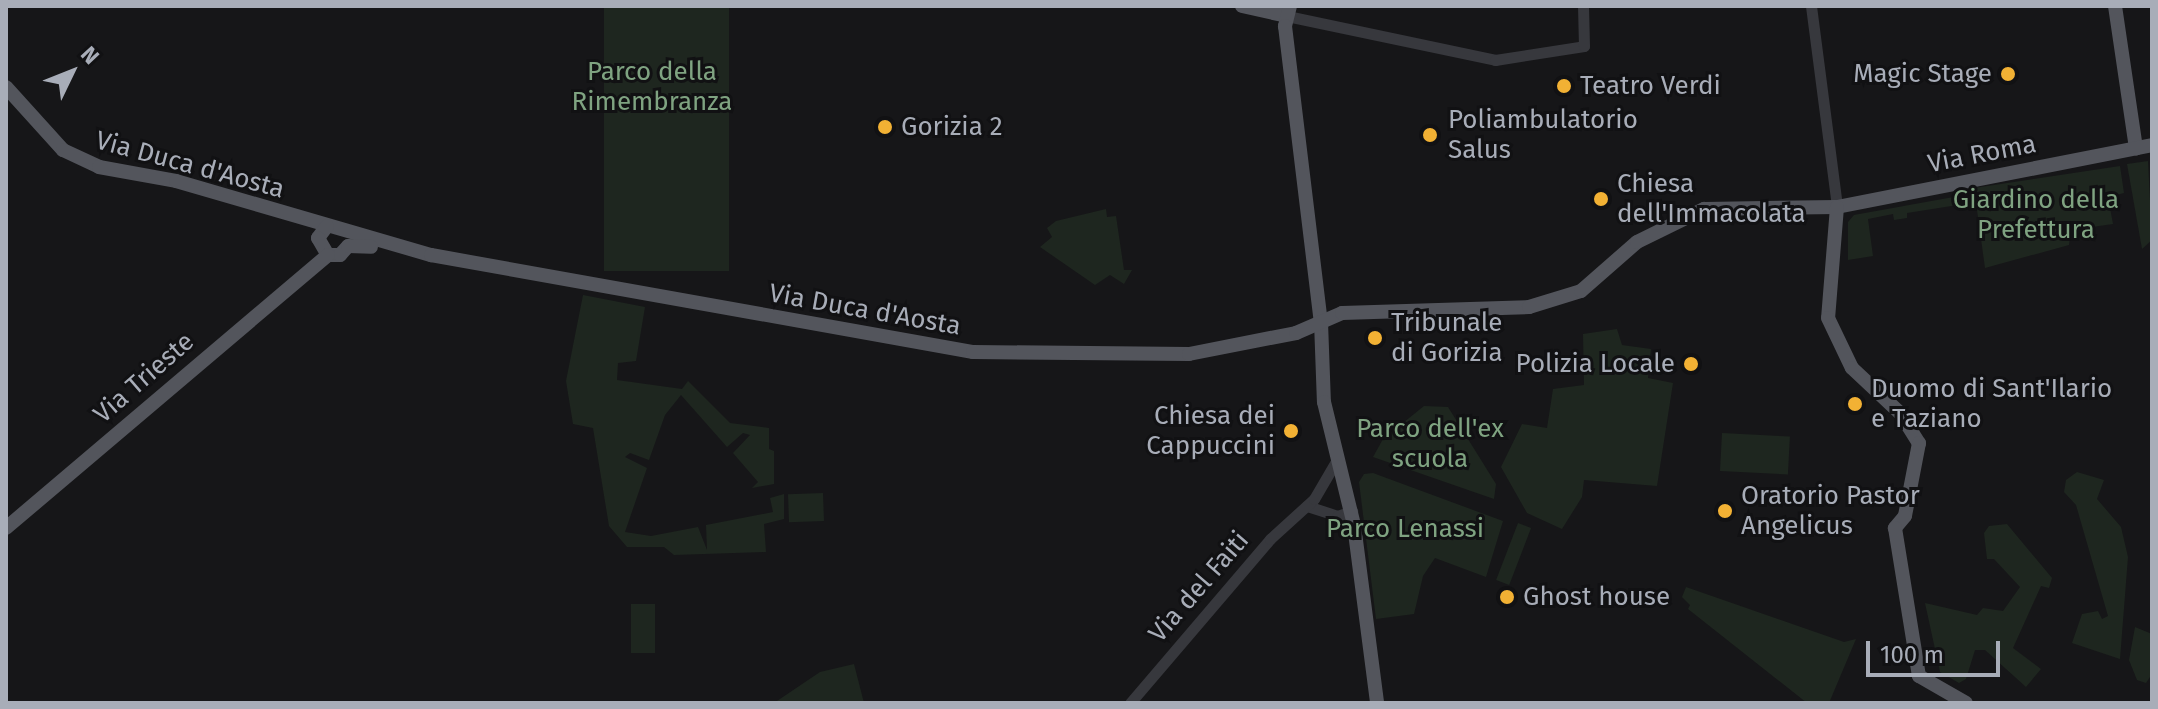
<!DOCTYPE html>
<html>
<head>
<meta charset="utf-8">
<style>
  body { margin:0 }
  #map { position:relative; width:2158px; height:709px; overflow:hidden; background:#161618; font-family:"Fira Sans",sans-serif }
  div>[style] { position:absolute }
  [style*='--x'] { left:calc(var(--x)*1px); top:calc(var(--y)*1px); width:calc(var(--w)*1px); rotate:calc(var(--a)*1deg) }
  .green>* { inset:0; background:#1e261f; transform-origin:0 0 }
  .minor>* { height:11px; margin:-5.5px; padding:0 5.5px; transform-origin:5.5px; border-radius:5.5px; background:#37383d }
  .major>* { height:14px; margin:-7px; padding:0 7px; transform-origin:7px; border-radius:7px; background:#53555c }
  .dots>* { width:22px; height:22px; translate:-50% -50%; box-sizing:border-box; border:4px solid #111113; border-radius:50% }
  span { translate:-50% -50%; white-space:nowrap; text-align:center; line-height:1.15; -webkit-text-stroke:6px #111113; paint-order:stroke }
  .park-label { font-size:26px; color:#7fa381 }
  .poi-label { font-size:26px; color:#a8adb8 }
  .right { translate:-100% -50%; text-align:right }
  .left { translate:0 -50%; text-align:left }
  .street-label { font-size:26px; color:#a8adb8 }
  .frame { position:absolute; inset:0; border:8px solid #a8adb8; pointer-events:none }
  .north { position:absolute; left:32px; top:32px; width:80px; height:80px; -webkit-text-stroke:6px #111113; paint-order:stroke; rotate:47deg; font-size:22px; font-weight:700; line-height:32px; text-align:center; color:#a8adb8 }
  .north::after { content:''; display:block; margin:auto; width:28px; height:36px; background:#a8adb8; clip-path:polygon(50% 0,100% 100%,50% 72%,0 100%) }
  .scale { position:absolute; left:1866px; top:641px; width:134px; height:36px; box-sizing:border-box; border:4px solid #a8adb8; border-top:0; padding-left:10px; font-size:24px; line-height:28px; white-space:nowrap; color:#a8adb8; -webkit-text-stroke:6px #111113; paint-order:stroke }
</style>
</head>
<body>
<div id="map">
  <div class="green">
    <div style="left:604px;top:6px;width:125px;height:265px"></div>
    <div style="clip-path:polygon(2148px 161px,2152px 240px,2142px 249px,2127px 164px)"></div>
    <div style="clip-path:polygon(2120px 166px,2124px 193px,2108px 197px,2113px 224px,2071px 230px,2069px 245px,1985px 268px,1974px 188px)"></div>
    <div style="clip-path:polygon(1959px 196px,1964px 204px,1907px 213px,1907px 218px,1894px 220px,1893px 214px,1868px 219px,1873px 256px,1848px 260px,1848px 222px,1854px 215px)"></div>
    <div style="clip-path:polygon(1106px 209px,1107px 217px,1116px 216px,1124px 270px,1132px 270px,1124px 284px,1110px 275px,1095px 285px,1040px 247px,1052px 237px,1047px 228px,1056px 221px)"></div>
    <div style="clip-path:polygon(583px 295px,645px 307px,636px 361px,618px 363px,617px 380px,682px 389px,688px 381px,730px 423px,769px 428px,769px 449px,774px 451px,774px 484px,752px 488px,758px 482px,733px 453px,750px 435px,743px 433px,727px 447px,681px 395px,665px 415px,649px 460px,630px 453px,625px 457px,647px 468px,625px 532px,651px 536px,698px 527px,707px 550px,706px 525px,773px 512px,770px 498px,784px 494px,784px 519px,764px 524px,766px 552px,674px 555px,664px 547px,627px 547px,609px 526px,593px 428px,573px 424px,566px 381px)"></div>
    <div style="clip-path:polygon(1617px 329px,1622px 345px,1651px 349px,1648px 378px,1673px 383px,1657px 486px,1584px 480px,1582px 497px,1562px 529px,1527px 513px,1501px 467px,1522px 424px,1547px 428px,1553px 389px,1584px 385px,1583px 334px)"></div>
    <div style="clip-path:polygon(1424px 406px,1448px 407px,1496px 484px,1494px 499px,1373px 457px,1383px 439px)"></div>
    <div style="left:1722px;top:433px;width:68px;height:38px;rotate:3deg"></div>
    <div style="clip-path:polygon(2077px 472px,2104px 480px,2097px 499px,2121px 527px,2128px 557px,2120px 659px,2072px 643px,2082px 614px,2098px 611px,2102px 619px,2108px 616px,2076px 505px,2064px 492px,2066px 480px)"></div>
    <div style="clip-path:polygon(1373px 473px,1503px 521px,1486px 577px,1435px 558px,1423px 576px,1414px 614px,1376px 619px,1359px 482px,1364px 474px)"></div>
    <div style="left:823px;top:493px;width:28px;height:35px;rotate:88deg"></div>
    <div style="left:1518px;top:523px;width:14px;height:61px;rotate:21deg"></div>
    <div style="clip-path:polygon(2007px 524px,2052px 578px,2049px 588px,2041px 586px,2013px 648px,2041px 669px,2026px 687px,1985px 650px,1975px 650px,1966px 679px,1959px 683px,1940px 672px,1925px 603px,1977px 615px,1983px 608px,2003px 611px,2020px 587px,1994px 559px,1987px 559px,1984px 533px,1989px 526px)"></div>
    <div style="clip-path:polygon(1686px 587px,1844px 642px,1856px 639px,1829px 703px,1807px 703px,1688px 609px,1690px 605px,1682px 597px)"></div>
    <div style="left:631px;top:604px;width:24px;height:49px"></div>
    <div style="clip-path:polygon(2135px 627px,2152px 634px,2152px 674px,2146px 683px,2137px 680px,2129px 660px)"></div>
    <div style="clip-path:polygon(854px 664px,864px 703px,774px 703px,820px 672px)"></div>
  </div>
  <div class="minor">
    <div style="--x:1811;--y:6;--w:203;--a:82.6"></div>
    <div style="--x:1287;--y:16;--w:213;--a:11.9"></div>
    <div style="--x:1495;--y:60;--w:90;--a:-8.9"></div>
    <div style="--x:1584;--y:46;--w:40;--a:-91.4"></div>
    <div style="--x:1307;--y:506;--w:32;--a:18"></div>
    <div style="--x:1337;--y:516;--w:16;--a:-18"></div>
    <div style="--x:1130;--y:703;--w:216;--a:-49.5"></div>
    <div style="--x:1270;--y:539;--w:59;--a:-42.3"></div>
    <div style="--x:1314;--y:499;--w:48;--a:-59.7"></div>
  </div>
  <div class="major">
    <div style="--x:1242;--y:6;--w:46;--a:12.5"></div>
    <div style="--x:1290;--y:6;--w:21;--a:104"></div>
    <div style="--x:1285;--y:26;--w:298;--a:83.1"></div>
    <div style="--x:1321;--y:322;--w:80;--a:87.9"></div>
    <div style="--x:1324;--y:402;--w:127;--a:76.3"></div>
    <div style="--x:1354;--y:525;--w:179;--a:82.6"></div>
    <div style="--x:2115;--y:6;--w:144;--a:81.6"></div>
    <div style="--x:6;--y:87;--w:85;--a:47.9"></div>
    <div style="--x:63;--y:150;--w:40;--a:25"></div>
    <div style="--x:99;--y:167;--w:78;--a:10.3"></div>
    <div style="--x:176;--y:181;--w:266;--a:16.2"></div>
    <div style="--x:431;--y:255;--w:551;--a:10.15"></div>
    <div style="--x:973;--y:352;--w:216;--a:0.5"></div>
    <div style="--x:1189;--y:354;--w:109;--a:-11.1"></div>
    <div style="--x:1296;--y:333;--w:50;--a:-23.5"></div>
    <div style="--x:1342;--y:313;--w:187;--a:-1.8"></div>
    <div style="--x:1529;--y:307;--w:54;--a:-17.1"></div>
    <div style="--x:1581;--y:291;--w:74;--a:-41.2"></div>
    <div style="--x:1637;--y:242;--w:75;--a:-26.2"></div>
    <div style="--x:1704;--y:209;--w:133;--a:-0.9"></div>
    <div style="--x:1837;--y:207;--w:321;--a:-11.1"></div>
    <div style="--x:1837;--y:207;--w:111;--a:94.6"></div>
    <div style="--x:1828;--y:318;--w:55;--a:64.4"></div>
    <div style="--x:1852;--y:368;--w:66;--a:43.2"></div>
    <div style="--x:1900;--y:413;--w:36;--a:58"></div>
    <div style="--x:1919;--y:443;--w:74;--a:100.9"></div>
    <div style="--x:1905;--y:516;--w:16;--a:130"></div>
    <div style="--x:1895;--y:528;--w:150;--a:80.8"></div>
    <div style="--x:1919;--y:676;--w:54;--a:29.9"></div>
    <div style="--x:327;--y:226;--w:15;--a:127"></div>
    <div style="--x:318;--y:238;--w:20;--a:60"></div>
    <div style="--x:328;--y:255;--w:12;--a:0"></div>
    <div style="--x:340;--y:255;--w:12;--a:-48"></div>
    <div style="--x:348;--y:246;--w:23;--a:2"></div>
    <div style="--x:6;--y:528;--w:422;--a:-40.3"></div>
  </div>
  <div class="dots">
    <div style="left:2008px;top:74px;background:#f2b134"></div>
    <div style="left:1564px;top:86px;background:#f2b134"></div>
    <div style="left:885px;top:127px;background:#f2b134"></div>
    <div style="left:1430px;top:135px;background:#f2b134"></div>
    <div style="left:1601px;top:199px;background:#f2b134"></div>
    <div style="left:1375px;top:338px;background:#f2b134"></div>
    <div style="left:1691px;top:364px;background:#f2b134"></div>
    <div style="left:1855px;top:404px;background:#f2b134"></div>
    <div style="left:1291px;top:431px;background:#f2b134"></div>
    <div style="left:1725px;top:511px;background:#f2b134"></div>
    <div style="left:1507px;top:597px;background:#f2b134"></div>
  </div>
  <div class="park-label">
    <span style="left:652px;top:87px">Parco della<br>Rimembranza</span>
    <span style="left:2036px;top:215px">Giardino della<br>Prefettura</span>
    <span style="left:1430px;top:444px">Parco dell'ex<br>scuola</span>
    <span style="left:1405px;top:529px">Parco Lenassi</span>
  </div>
  <div class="poi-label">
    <span class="right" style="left:1992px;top:74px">Magic Stage</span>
    <span class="left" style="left:1580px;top:86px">Teatro Verdi</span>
    <span class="left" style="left:1448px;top:135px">Poliambulatorio<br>Salus</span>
    <span class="left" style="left:901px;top:127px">Gorizia 2</span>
    <span class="left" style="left:1617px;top:199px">Chiesa<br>dell'Immacolata</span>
    <span class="left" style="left:1391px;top:338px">Tribunale<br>di Gorizia</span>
    <span class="right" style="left:1675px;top:364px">Polizia Locale</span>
    <span class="left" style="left:1871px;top:404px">Duomo di Sant'Ilario<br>e Taziano</span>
    <span class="right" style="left:1275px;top:431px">Chiesa dei<br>Cappuccini</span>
    <span class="left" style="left:1741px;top:511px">Oratorio Pastor<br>Angelicus</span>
    <span class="left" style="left:1523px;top:597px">Ghost house</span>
  </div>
  <div class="street-label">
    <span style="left:1982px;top:154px;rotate:-11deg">Via Roma</span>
    <span style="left:190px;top:165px;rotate:15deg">Via Duca d'Aosta</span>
    <span style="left:865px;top:310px;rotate:10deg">Via Duca d'Aosta</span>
    <span style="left:144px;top:378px;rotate:-41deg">Via Trieste</span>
    <span style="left:1199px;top:587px;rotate:-49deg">Via del Faiti</span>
  </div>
  <div class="frame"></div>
  <div class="north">N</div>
  <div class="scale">100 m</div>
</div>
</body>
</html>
